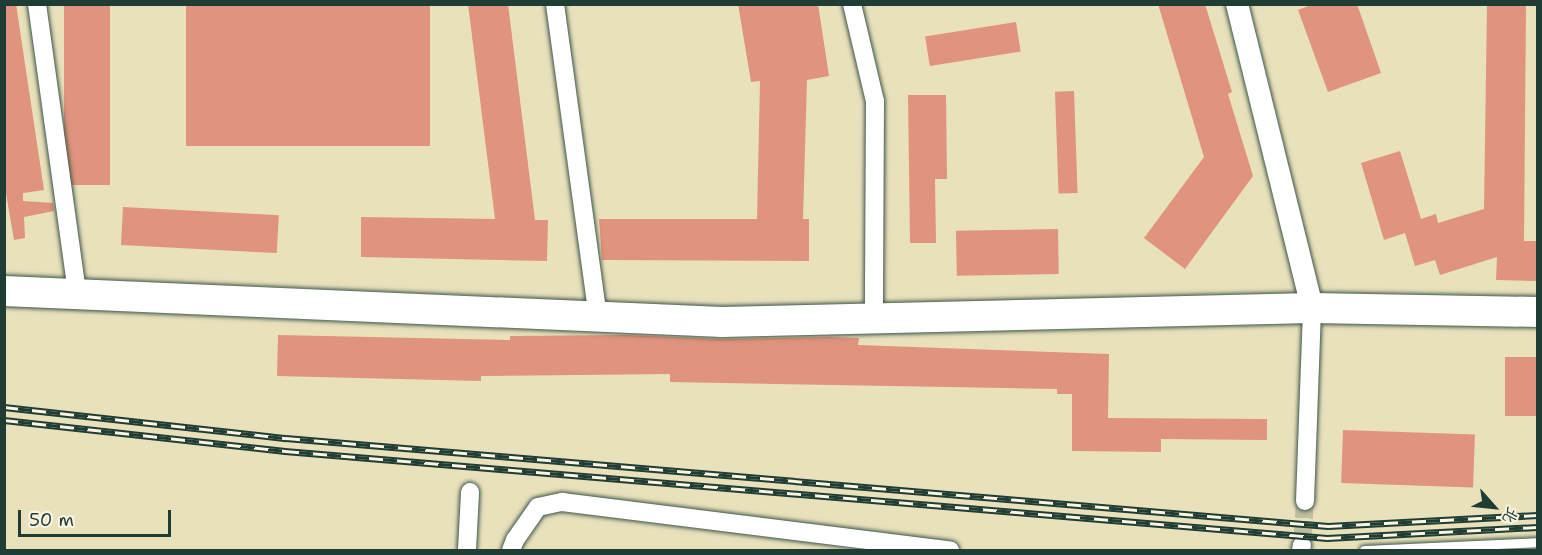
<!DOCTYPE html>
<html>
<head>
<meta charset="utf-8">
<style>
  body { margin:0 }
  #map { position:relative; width:1542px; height:555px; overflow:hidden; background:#e9e1bc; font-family:"Shantell Sans","LXGW WenKai TC",sans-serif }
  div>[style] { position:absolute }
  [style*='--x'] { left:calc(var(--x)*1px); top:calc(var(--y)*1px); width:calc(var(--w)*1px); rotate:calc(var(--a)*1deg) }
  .building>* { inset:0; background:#e0937d; transform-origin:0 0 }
  .minor-tunnel>* { height:18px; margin-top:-9px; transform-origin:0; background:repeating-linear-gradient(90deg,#c1c0a1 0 18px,transparent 0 27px) }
  .roads { filter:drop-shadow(0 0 2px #3d5648) drop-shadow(0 0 2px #3d5648) }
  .service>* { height:9px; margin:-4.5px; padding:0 4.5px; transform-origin:4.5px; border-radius:4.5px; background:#fff }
  .minor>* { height:18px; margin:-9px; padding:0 9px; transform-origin:9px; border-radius:9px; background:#fff }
  .tertiary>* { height:22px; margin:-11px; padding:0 11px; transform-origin:11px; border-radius:11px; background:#fff }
  .primary>* { height:30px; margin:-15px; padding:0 15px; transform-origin:15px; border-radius:15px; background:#fff }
  .rail>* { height:7px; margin-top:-3.5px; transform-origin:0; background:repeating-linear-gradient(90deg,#fcf5e5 0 14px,#1f3d34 0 28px); box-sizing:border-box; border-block:2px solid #1f3d34 }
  span { translate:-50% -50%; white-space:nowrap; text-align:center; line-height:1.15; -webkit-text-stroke:4.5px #fcf5e5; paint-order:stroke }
  .frame { position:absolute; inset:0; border:6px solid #1f3d34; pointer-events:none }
  .north { position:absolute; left:1464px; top:477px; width:60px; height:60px; -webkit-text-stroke:4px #fcf5e5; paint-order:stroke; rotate:117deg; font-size:16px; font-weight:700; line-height:24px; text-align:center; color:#1f3d34 }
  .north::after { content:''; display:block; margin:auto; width:21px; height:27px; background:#1f3d34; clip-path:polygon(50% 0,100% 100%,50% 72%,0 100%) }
  .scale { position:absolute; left:18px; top:510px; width:153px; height:27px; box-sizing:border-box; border:3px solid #1f3d34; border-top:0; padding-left:8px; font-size:18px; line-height:21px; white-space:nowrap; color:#1f3d34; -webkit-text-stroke:4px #fcf5e5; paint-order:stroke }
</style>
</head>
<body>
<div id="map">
  <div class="building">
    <div style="clip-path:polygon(4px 4px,16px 4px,44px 190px,23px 193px,23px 201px,53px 203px,54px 211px,24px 217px,25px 238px,14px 240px,4px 182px)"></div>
    <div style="left:64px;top:4px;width:46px;height:181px"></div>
    <div style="left:186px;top:4px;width:244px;height:142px"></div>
    <div style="clip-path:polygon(468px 4px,508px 4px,535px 220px,548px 220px,547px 261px,361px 257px,361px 217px,495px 219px)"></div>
    <div style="clip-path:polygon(738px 4px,818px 4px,829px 76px,807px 80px,803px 219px,809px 219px,809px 261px,602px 260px,599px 219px,757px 219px,760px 81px,751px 82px)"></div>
    <div style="clip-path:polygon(1158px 4px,1205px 4px,1232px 92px,1228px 94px,1253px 176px,1185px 269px,1144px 238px,1204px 157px)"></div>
    <div style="clip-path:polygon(1313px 4px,1357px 4px,1381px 73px,1328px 92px,1298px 10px)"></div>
    <div style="clip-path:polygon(1487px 4px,1526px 4px,1524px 241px,1538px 241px,1538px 281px,1496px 280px,1497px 257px,1440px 275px,1435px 260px,1415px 266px,1405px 233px,1384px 240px,1361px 163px,1400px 151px,1421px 219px,1436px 214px,1438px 223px,1484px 209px)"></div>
    <div style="left:1016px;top:22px;width:30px;height:92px;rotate:81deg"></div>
    <div style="left:1074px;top:91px;width:102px;height:19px;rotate:88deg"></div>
    <div style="clip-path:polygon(908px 95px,946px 95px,947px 179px,935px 179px,936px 243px,910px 243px)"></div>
    <div style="left:123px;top:207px;width:156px;height:38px;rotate:3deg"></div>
    <div style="left:1058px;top:229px;width:45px;height:102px;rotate:89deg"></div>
    <div style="clip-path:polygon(278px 335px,510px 340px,510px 336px,627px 335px,721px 339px,829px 337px,859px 338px,858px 345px,1109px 354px,1108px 418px,1267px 419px,1267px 440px,1161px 439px,1161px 452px,1072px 451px,1072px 394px,1057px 394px,1057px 389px,670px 382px,670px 374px,481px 376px,481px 381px,277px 376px)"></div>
    <div style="left:1505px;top:357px;width:33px;height:59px"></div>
    <div style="left:1343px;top:430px;width:132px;height:53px;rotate:2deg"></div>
  </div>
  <div class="minor-tunnel">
    <div style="--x:1302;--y:545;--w:44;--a:-86.1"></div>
  </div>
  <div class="roads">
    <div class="service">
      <div style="--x:1364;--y:550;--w:174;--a:-2.6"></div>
    </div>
    <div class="minor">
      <div style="--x:37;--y:4;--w:293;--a:82.1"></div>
      <div style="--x:555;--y:4;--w:316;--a:82.2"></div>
      <div style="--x:852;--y:4;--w:100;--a:76.7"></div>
      <div style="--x:875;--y:101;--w:218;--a:90.3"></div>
      <div style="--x:1305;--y:501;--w:193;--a:-87.9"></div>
      <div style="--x:467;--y:550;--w:58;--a:-87"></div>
      <div style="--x:511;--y:550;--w:11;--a:-68"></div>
      <div style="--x:515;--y:540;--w:40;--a:-55.1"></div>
      <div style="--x:538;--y:507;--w:25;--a:-12"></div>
      <div style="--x:562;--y:502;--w:391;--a:7.1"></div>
      <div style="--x:1301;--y:550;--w:5;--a:-79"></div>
    </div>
    <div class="tertiary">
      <div style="--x:1237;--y:4;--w:313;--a:76.1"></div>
    </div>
    <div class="primary">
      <div style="--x:4;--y:291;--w:719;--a:2.47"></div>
      <div style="--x:722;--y:322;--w:590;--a:-1.36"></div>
      <div style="--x:1312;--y:308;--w:226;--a:1"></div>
    </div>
  </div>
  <div class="rail">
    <div style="--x:4;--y:407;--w:284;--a:6.3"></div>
    <div style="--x:286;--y:438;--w:1046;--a:4.83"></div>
    <div style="--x:1328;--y:526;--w:210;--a:-3"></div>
    <div style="--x:4;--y:420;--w:283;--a:6.3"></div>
    <div style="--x:285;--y:451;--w:1046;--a:4.77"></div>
    <div style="--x:1327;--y:538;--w:211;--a:-3"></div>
  </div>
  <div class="frame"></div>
  <div class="north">北</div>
  <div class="scale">50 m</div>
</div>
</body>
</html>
